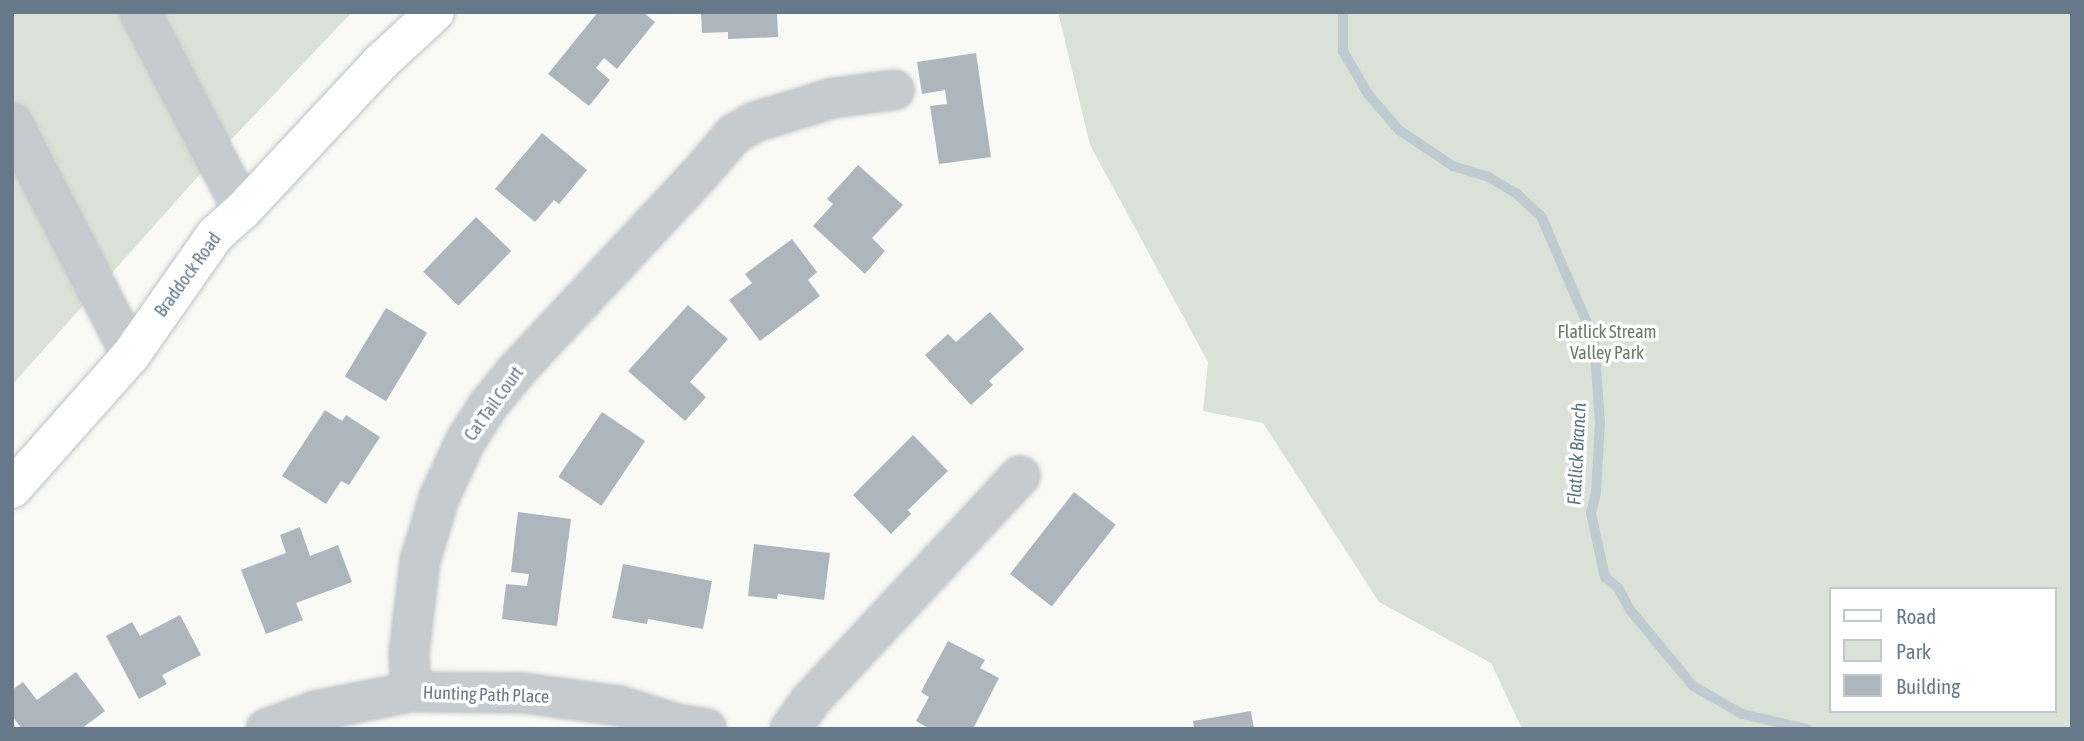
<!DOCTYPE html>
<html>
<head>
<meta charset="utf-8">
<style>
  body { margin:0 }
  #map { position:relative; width:2084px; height:741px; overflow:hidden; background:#f9f9f6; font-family:"Asap Condensed",sans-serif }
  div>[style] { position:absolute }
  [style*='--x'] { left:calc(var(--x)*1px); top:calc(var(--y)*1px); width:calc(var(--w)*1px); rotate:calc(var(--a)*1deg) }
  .green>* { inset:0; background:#dae2d7 }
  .stream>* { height:10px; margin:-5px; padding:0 5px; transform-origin:5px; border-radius:5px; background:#bfcbd0 }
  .building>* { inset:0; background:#acb6bc; transform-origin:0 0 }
  .roads { filter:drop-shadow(0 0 2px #bcc0c4) drop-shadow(0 0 2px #bcc0c4) }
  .minor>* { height:38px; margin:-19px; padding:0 19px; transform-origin:19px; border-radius:19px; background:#c6cbcf }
  .major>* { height:38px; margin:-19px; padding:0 19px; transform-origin:19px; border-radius:19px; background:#fff }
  span { translate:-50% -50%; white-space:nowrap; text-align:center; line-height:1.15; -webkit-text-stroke:7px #fff; paint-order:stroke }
  .street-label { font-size:18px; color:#65798a }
  .park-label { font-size:18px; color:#667b61 }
  .water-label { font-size:19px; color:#5c757e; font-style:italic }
  .frame { position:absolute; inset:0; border:14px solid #65798a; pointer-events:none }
  .legend { position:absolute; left:1829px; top:587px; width:228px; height:126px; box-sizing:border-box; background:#fff; border:2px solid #c1c9d0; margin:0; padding:9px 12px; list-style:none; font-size:21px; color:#65798a }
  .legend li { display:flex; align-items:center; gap:14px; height:35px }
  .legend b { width:35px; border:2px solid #c1c9d0 }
</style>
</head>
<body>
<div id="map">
  <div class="green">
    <div style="clip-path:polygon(12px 12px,352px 12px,227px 144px,12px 385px)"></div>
    <div style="clip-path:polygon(evenodd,1058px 12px,2072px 12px,2072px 729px,1522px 729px,1491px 663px,1379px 602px,1263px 423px,1203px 411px,1208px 362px,1090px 145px,1058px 12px,1830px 589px,2054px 589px,2054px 711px,1830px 711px,1830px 589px)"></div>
  </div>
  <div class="stream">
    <div style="--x:1343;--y:12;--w:39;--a:90"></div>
    <div style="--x:1343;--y:51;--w:50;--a:59.8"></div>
    <div style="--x:1368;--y:94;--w:48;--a:49.3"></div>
    <div style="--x:1399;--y:130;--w:65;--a:33.7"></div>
    <div style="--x:1453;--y:166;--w:37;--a:17"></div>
    <div style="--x:1488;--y:177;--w:34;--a:30"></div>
    <div style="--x:1517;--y:194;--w:33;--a:43"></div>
    <div style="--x:1541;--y:216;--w:134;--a:66.7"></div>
    <div style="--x:1594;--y:339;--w:83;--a:85.9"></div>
    <div style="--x:1600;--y:422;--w:71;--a:93.2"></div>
    <div style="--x:1596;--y:493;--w:21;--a:104"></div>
    <div style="--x:1591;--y:513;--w:66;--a:77.7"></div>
    <div style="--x:1605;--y:577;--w:17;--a:40"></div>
    <div style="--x:1618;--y:588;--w:26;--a:61"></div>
    <div style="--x:1631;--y:611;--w:97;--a:50.4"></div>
    <div style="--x:1693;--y:686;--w:56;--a:29.7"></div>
    <div style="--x:1742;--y:714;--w:67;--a:13"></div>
  </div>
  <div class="building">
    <div style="clip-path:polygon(598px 12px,643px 12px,655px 22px,617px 69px,604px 58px,596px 68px,610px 80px,589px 106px,548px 74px)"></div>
    <div style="clip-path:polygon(701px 12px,777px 12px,778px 37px,728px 39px,728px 32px,702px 33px)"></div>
    <div style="clip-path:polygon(976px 53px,991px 157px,939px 164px,930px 106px,947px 104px,945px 90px,922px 94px,917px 62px)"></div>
    <div style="clip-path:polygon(542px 133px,587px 170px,559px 204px,554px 200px,535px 222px,495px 189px)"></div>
    <div style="clip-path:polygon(858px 165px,903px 205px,872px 238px,885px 251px,865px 274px,813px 226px,833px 204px,827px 199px)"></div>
    <div style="left:476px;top:217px;width:49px;height:76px;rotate:44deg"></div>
    <div style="clip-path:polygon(792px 239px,817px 272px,808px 280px,820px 296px,760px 341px,729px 300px,752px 283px,745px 274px)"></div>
    <div style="clip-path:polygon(688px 305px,728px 339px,690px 382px,706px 397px,685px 421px,628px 371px)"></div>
    <div style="left:386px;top:308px;width:48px;height:80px;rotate:31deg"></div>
    <div style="clip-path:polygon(990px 312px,1024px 349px,989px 381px,993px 385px,971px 405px,925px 355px,948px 334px,956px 342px)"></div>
    <div style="clip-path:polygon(325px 410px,342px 421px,346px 415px,380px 437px,349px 485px,341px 481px,326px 504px,282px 476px)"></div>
    <div style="left:602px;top:412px;width:52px;height:78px;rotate:34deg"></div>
    <div style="clip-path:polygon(913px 435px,948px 471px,908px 510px,911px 514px,891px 534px,853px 495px)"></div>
    <div style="left:1074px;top:492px;width:53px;height:104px;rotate:38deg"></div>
    <div style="clip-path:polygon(518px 512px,571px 519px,557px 626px,502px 619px,506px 584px,527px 586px,529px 574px,511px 572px)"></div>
    <div style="clip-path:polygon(300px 527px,310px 556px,338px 545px,352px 582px,296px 603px,303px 620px,266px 634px,241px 570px,286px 553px,280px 535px)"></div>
    <div style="clip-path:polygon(754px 544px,830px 553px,824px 600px,778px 594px,777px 599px,748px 596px)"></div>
    <div style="clip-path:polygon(623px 564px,712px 581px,703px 629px,648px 619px,647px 624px,612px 618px)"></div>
    <div style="clip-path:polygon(180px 615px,201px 655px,162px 675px,167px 684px,139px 699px,106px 636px,132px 622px,140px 636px)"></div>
    <div style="clip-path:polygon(948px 641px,985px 660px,980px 668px,999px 678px,973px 729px,930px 729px,916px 721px,929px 697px,921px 692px)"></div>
    <div style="clip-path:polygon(76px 672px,105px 711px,81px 729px,22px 729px,12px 716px,12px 690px,23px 682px,37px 700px)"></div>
    <div style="clip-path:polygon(1251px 711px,1254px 729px,1194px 729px,1193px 721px)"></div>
  </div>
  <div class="roads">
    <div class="minor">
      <div style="--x:140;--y:12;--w:223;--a:62.5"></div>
      <div style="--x:12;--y:123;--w:261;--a:62.8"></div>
      <div style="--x:411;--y:692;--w:39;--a:-93"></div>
      <div style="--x:409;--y:653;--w:93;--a:-83.2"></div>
      <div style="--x:420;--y:561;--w:66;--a:-73.2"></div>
      <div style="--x:439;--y:498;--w:62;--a:-65.1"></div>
      <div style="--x:465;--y:442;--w:45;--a:-57.7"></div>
      <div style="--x:489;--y:404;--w:44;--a:-50.5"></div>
      <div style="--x:517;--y:370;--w:267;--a:-47"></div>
      <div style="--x:699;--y:175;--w:54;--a:-49.5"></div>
      <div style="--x:734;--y:134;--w:24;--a:-30"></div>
      <div style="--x:755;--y:122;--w:82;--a:-17.1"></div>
      <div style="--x:833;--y:98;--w:62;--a:-7.5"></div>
      <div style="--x:266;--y:729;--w:52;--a:-20.2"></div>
      <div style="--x:315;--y:711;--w:98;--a:-11.2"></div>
      <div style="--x:411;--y:692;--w:112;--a:0.5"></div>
      <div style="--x:523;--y:693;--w:98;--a:7.6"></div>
      <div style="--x:620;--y:706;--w:60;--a:17.5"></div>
      <div style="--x:677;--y:724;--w:30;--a:9"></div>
      <div style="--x:790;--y:729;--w:34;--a:-54"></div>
      <div style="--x:810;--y:701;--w:308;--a:-47"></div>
    </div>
    <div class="major">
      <div style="--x:12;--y:489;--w:179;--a:-48.4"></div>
      <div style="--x:131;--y:355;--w:146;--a:-55"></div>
      <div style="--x:215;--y:235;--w:38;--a:-42"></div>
      <div style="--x:243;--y:210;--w:201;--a:-47"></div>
      <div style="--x:380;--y:63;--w:75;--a:-42.8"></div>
    </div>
  </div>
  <div class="street-label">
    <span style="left:188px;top:275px;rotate:-54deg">Braddock Road</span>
    <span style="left:494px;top:404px;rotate:-54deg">Cat Tail Court</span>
    <span style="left:486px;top:695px;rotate:2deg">Hunting Path Place</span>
  </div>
  <div class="park-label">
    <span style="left:1607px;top:343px">Flatlick Stream<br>Valley Park</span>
  </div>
  <div class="water-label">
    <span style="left:1577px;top:454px;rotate:-87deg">Flatlick Branch</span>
  </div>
  <div class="frame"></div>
  <ul class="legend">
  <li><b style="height:9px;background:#fff"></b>Road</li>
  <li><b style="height:19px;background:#dae2d7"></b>Park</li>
  <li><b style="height:19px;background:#acb6bc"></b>Building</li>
  </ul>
</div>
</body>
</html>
